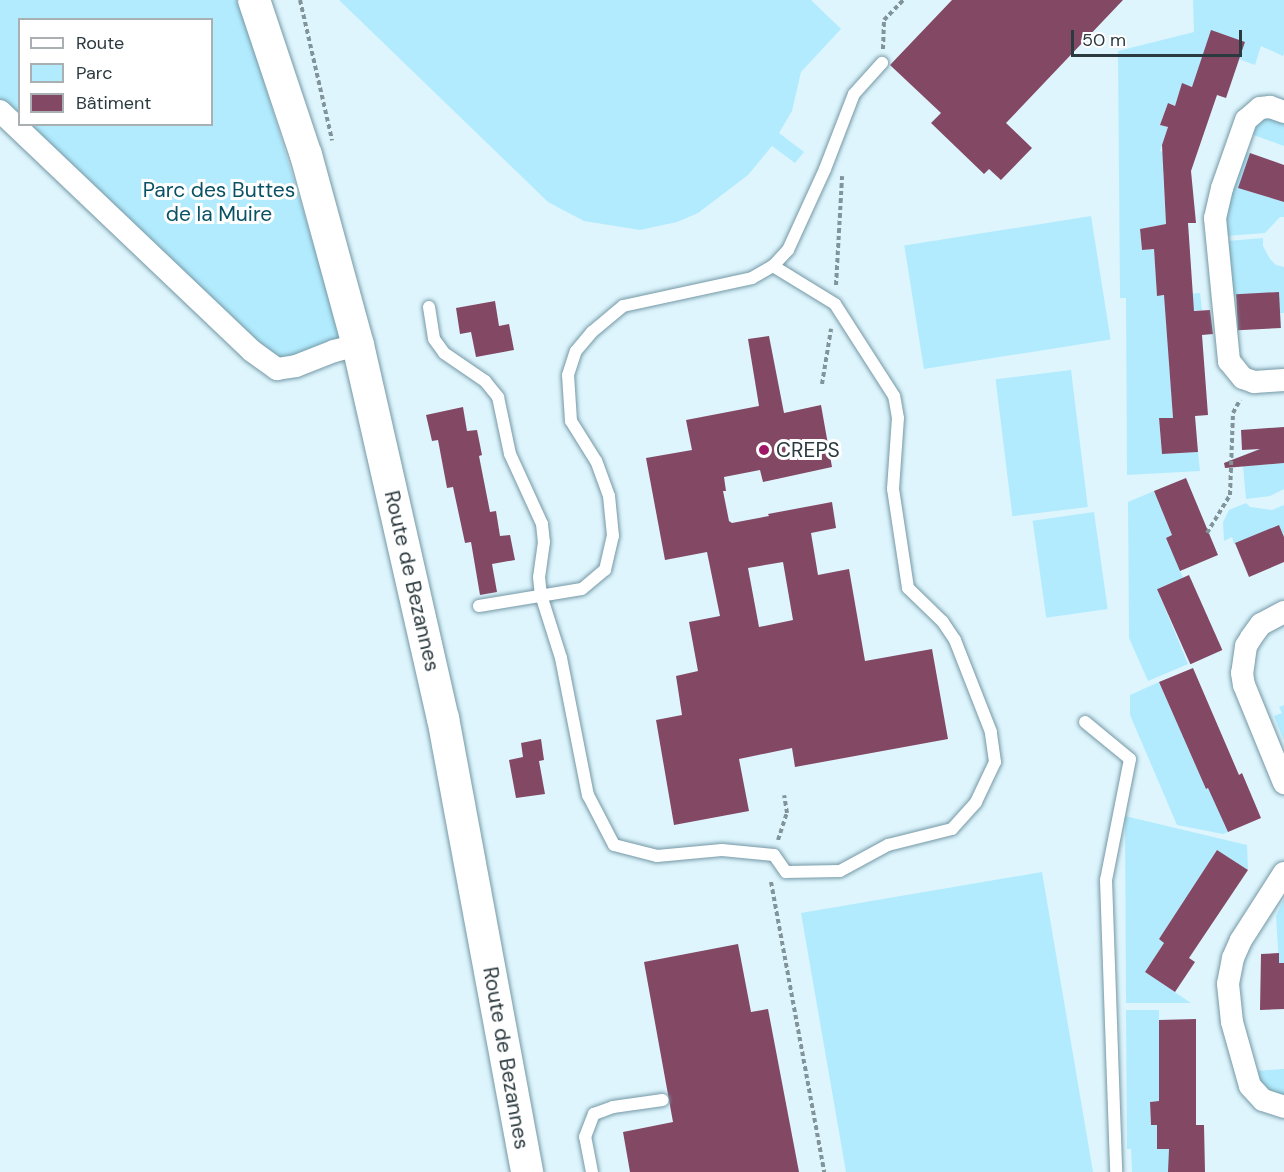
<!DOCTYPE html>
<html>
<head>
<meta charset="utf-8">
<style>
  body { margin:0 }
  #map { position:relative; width:1284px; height:1172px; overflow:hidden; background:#def5fd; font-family:"DM Sans",sans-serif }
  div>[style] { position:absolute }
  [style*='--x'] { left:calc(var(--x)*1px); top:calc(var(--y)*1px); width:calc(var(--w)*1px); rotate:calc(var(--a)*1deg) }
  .green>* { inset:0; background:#b2ebfe; transform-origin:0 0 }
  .building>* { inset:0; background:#834864; transform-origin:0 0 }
  .path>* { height:4px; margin-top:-2px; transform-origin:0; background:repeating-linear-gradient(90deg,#81949a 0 4.5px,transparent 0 7.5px) }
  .roads { filter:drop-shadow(0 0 2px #7498a5) drop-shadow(0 0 2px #7498a5) }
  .lane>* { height:12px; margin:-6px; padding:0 6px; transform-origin:6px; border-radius:6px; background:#fff }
  .street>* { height:22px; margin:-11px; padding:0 11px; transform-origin:11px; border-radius:11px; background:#fff }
  .secondary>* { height:32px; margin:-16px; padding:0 16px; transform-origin:16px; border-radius:16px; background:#fff }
  .dots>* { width:16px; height:16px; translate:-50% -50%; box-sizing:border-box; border:3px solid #fff; border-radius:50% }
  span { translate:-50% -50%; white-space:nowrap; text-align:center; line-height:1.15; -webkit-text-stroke:6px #fff; paint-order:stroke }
  .park-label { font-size:21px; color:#095164 }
  .poi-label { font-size:21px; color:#2b3a3f }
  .left { translate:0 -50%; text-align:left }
  .street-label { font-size:21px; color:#2b3a3f }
  .legend { position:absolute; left:18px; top:18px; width:195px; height:108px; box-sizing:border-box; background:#fff; border:2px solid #aab0b2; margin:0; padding:8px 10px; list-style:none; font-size:18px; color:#2b3a3f }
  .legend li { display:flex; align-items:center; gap:12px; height:30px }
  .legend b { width:30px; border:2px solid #aab0b2 }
  .scale { position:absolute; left:1071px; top:30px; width:171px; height:27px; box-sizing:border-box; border:3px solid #2b3a3f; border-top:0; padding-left:8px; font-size:18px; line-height:21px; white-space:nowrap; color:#2b3a3f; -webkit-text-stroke:4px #fff; paint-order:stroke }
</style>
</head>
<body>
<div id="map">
  <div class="green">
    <div style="clip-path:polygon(0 0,239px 0,341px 335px,332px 344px,282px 365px,22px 125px,212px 124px,212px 20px,20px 20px,19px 122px,0 104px)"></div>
    <div style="clip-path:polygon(339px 0,811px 0,841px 29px,801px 72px,792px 111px,779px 133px,804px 152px,795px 163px,772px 146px,748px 175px,698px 213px,677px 222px,640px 230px,584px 221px,548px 202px)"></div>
    <div style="clip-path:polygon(1193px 0,1284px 0,1284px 53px,1283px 56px,1261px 46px,1255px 65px,1239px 59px,1245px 42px,1211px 31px,1193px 87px,1182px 84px,1175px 106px,1168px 103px,1160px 125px,1168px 127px,1160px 151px,1194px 162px,1191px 170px,1163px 172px,1166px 224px,1140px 229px,1142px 250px,1154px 249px,1157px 296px,1200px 293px,1202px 310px,1166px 313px,1173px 418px,1159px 419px,1162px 454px,1198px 452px,1200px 471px,1127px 475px,1126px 298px,1120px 298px,1118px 51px,1194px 32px)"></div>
    <div style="clip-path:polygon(1268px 116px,1284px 120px,1284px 146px,1251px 134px,1252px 129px)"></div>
    <div style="clip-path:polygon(1244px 152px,1250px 153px,1238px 188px,1284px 202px,1284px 217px,1280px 217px,1265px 233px,1227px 236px,1226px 215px)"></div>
    <div style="left:1091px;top:216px;width:125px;height:189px;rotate:81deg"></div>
    <div style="clip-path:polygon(1263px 238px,1263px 246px,1270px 259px,1276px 265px,1284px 267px,1284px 313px,1280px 313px,1278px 292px,1232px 296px,1227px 241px)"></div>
    <div style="left:1071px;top:370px;width:138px;height:76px;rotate:83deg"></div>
    <div style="clip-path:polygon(1284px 463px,1284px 489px,1270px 496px,1246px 499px,1243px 466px)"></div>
    <div style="clip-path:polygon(1154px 491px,1172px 535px,1167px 538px,1183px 578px,1157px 589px,1188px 664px,1148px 681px,1129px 638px,1128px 502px)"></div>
    <div style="clip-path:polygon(1246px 503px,1250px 507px,1272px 510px,1284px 505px,1284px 537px,1279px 525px,1234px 544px,1232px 537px,1224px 541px,1223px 522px,1229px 510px)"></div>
    <div style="left:1094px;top:512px;width:98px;height:62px;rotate:82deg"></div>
    <div style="clip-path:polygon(1159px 682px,1206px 789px,1209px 788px,1228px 832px,1223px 834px,1177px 825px,1130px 715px,1130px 695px)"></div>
    <div style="clip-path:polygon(1284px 705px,1284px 741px,1274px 716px,1282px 713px,1279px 707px)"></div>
    <div style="clip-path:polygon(1125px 816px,1247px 845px,1248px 870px,1217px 850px,1159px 939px,1164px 943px,1145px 972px,1191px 1003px,1126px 1003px)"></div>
    <div style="clip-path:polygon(1042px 872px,1093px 1172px,846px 1172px,801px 913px)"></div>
    <div style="clip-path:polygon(1284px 899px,1284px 963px,1279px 963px,1276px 916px)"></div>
    <div style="clip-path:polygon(1126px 1010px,1159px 1010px,1159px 1101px,1150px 1102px,1151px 1125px,1157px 1125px,1169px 1149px,1169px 1172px,1132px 1172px,1131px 1149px,1127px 1149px)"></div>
    <div style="clip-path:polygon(1284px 1069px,1284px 1098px,1274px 1095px,1258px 1079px,1256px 1071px)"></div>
  </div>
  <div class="building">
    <div style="clip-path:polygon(952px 0,1123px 0,1006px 123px,1032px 148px,1001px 180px,989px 169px,984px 174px,931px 123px,941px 113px,890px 65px)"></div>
    <div style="clip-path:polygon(1211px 30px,1245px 42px,1226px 98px,1217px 95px,1191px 171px,1196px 223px,1188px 223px,1194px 311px,1210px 310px,1213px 334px,1202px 335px,1208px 415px,1195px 416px,1198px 452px,1162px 454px,1159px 418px,1173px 418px,1164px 295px,1157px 296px,1154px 249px,1142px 250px,1140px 229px,1166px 224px,1162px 145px,1168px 127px,1160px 125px,1168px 103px,1175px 106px,1182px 83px,1192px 87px)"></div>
    <div style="clip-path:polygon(1250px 153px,1284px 165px,1284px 202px,1238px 188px)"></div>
    <div style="left:1279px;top:292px;width:36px;height:43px;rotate:87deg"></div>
    <div style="clip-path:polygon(495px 301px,499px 326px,509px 324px,514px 350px,476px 357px,471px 332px,460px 334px,456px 308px)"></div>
    <div style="clip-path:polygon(evenodd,769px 336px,784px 413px,821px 405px,832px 467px,763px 482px,760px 470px,724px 477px,726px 491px,723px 491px,729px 521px,732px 523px,769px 516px,768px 514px,832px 502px,836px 528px,811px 533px,818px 575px,849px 569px,865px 661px,932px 649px,948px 739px,795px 767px,792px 748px,739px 759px,749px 811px,674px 825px,656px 720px,682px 715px,676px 676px,698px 671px,689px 622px,720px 616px,707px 552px,665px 560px,646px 458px,692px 450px,686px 420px,759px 406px,748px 339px,769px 336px,783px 562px,793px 620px,759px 627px,748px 568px,783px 562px)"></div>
    <div style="clip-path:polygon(463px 407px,467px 431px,477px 430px,482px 455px,479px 456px,490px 512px,496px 511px,500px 536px,510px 535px,515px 560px,492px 564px,497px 592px,480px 595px,471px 542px,465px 543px,453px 487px,447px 488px,438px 440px,432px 441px,426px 415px)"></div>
    <div style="clip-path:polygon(1284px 427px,1284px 463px,1225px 468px,1224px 463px,1260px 449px,1242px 450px,1241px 430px)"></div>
    <div style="clip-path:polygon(1186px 478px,1218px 555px,1180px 571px,1166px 538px,1172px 535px,1154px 491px)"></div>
    <div style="clip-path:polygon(1279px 525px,1284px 537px,1284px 562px,1249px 577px,1235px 543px)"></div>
    <div style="left:1189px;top:575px;width:82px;height:35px;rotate:66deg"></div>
    <div style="clip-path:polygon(1193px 668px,1239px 775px,1242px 773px,1261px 818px,1228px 832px,1208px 788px,1206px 789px,1159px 682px)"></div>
    <div style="clip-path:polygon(541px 739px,544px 760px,539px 761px,545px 794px,516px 798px,509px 760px,523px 757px,521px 743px)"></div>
    <div style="clip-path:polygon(1217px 850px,1248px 870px,1189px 958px,1195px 962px,1175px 992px,1145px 972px,1164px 943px,1159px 939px)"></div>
    <div style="clip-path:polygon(738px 944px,751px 1012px,768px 1009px,799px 1172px,630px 1172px,623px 1132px,673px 1122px,644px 962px)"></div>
    <div style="clip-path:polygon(1279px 953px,1279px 963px,1284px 963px,1284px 1009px,1260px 1010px,1261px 954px)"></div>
    <div style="clip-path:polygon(1196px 1019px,1196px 1125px,1204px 1125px,1205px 1172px,1168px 1172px,1169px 1149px,1157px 1149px,1157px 1125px,1151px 1125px,1150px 1102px,1159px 1101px,1159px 1020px)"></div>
  </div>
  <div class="path">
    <div style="--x:300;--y:0;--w:144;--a:77.1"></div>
    <div style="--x:883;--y:49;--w:29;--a:-88"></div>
    <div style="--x:884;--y:20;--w:28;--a:-46"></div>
    <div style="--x:836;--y:285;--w:109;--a:-86.8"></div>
    <div style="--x:822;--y:384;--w:56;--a:-80.7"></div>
    <div style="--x:1207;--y:533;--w:44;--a:-58.8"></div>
    <div style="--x:1230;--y:495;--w:82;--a:-87.9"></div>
    <div style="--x:1233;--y:413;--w:15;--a:-62"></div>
    <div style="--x:778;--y:840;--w:28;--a:-72"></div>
    <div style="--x:787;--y:813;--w:18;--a:-99"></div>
    <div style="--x:771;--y:882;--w:295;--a:79.6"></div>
  </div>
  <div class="roads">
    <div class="lane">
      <div style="--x:429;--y:307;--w:32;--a:81"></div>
      <div style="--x:434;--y:339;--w:17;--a:54"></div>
      <div style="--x:444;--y:353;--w:50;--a:34.3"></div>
      <div style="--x:485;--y:381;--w:21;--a:51"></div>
      <div style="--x:498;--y:397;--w:58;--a:78.1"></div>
      <div style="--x:510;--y:454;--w:77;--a:65.4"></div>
      <div style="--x:542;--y:524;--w:18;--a:84"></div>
      <div style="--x:544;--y:542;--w:35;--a:98"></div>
      <div style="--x:539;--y:577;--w:18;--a:84"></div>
      <div style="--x:541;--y:595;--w:66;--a:72.4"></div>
      <div style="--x:561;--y:658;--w:140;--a:78.9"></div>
      <div style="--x:588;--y:795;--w:56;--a:62.5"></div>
      <div style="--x:614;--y:845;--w:44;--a:14.3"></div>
      <div style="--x:657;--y:856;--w:65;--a:-5.3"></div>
      <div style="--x:722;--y:850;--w:52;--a:5.5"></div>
      <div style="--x:774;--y:855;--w:21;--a:55"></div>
      <div style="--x:786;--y:872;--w:54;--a:-1.1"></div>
      <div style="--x:840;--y:871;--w:55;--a:-28.4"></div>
      <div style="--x:888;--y:845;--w:66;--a:-14"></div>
      <div style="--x:952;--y:829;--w:36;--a:-48"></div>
      <div style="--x:976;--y:802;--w:44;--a:-64.6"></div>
      <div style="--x:995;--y:762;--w:30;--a:-98"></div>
      <div style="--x:991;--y:732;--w:99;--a:-111.4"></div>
      <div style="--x:955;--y:640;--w:22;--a:-124"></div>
      <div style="--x:943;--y:622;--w:49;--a:-135.8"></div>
      <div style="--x:908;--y:588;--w:100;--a:-98.6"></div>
      <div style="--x:893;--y:489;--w:71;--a:-86"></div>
      <div style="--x:898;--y:418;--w:22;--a:-100"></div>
      <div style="--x:894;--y:396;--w:109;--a:-122.7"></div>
      <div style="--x:835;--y:304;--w:73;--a:-148.5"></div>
      <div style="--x:479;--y:606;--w:104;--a:-9.4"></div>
      <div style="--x:582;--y:589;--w:30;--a:-40"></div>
      <div style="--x:605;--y:570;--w:35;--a:-77"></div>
      <div style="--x:613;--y:536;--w:40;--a:-95.7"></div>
      <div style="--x:609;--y:496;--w:37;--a:-110"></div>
      <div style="--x:596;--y:461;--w:47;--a:-122"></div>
      <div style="--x:571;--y:421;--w:46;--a:-93.7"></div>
      <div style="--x:568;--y:375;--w:25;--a:-72"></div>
      <div style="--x:576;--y:351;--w:25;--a:-50"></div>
      <div style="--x:592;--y:332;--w:40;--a:-40"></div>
      <div style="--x:623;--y:306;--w:132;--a:-12.2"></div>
      <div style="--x:752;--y:278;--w:24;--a:-30"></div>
      <div style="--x:773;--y:266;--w:22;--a:-47"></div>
      <div style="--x:788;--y:250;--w:89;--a:-65.4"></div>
      <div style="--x:825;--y:169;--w:80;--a:-68.9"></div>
      <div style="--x:854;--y:94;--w:42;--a:-47.9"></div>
      <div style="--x:1085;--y:722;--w:58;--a:39.4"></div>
      <div style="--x:1130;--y:759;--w:123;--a:101.2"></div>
      <div style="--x:1106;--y:880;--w:292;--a:88"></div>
      <div style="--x:592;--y:1172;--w:36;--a:-101"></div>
      <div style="--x:585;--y:1137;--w:25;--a:-69"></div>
      <div style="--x:594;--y:1114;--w:20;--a:-20"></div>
      <div style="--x:613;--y:1107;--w:50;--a:-8"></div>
    </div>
    <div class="street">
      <div style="--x:0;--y:111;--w:348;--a:43.6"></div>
      <div style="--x:252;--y:351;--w:31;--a:36"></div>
      <div style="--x:277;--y:369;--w:19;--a:-9"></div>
      <div style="--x:296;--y:366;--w:41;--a:-21.5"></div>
      <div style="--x:334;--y:351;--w:25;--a:-14"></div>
      <div style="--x:1284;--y:112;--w:15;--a:-160"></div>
      <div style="--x:1270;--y:107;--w:10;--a:174"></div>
      <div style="--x:1260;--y:108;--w:18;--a:139"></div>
      <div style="--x:1246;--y:120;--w:72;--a:109.4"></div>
      <div style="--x:1222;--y:188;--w:31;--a:103"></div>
      <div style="--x:1215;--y:218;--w:144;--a:84.4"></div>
      <div style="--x:1229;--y:361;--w:22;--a:51"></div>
      <div style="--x:1243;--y:378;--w:12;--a:20"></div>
      <div style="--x:1254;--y:382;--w:30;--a:-4"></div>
      <div style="--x:1284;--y:612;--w:26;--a:152"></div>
      <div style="--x:1261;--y:624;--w:17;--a:126"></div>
      <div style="--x:1251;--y:638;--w:9;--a:122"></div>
      <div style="--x:1246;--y:646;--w:27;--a:98"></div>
      <div style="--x:1242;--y:673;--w:12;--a:81"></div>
      <div style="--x:1244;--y:685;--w:106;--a:67.8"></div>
      <div style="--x:1284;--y:873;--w:80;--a:122.7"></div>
      <div style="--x:1241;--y:940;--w:20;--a:114"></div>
      <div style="--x:1233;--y:958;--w:26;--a:101"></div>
      <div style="--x:1228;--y:984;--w:38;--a:84"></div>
      <div style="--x:1232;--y:1022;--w:66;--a:74.3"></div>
      <div style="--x:1250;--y:1086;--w:19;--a:47"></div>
      <div style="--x:1263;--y:1100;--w:22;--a:18"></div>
    </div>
    <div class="secondary">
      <div style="--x:254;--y:0;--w:163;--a:71.5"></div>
      <div style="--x:306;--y:155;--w:197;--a:74.7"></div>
      <div style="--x:358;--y:345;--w:383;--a:77.2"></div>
      <div style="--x:443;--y:718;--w:462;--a:79.5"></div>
    </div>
  </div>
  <div class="dots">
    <div style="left:764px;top:450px;background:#9e1665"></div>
  </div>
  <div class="park-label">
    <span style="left:219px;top:202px">Parc des Buttes<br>de la Muire</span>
  </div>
  <div class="poi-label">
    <span class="left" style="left:776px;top:450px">CREPS</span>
  </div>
  <div class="street-label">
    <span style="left:412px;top:581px;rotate:77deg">Route de Bezannes</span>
    <span style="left:506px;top:1058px;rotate:80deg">Route de Bezannes</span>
  </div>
  <ul class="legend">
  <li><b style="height:8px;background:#fff"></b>Route</li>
  <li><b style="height:16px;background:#b2ebfe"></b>Parc</li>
  <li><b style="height:16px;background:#834864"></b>Bâtiment</li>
  </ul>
  <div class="scale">50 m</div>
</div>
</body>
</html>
